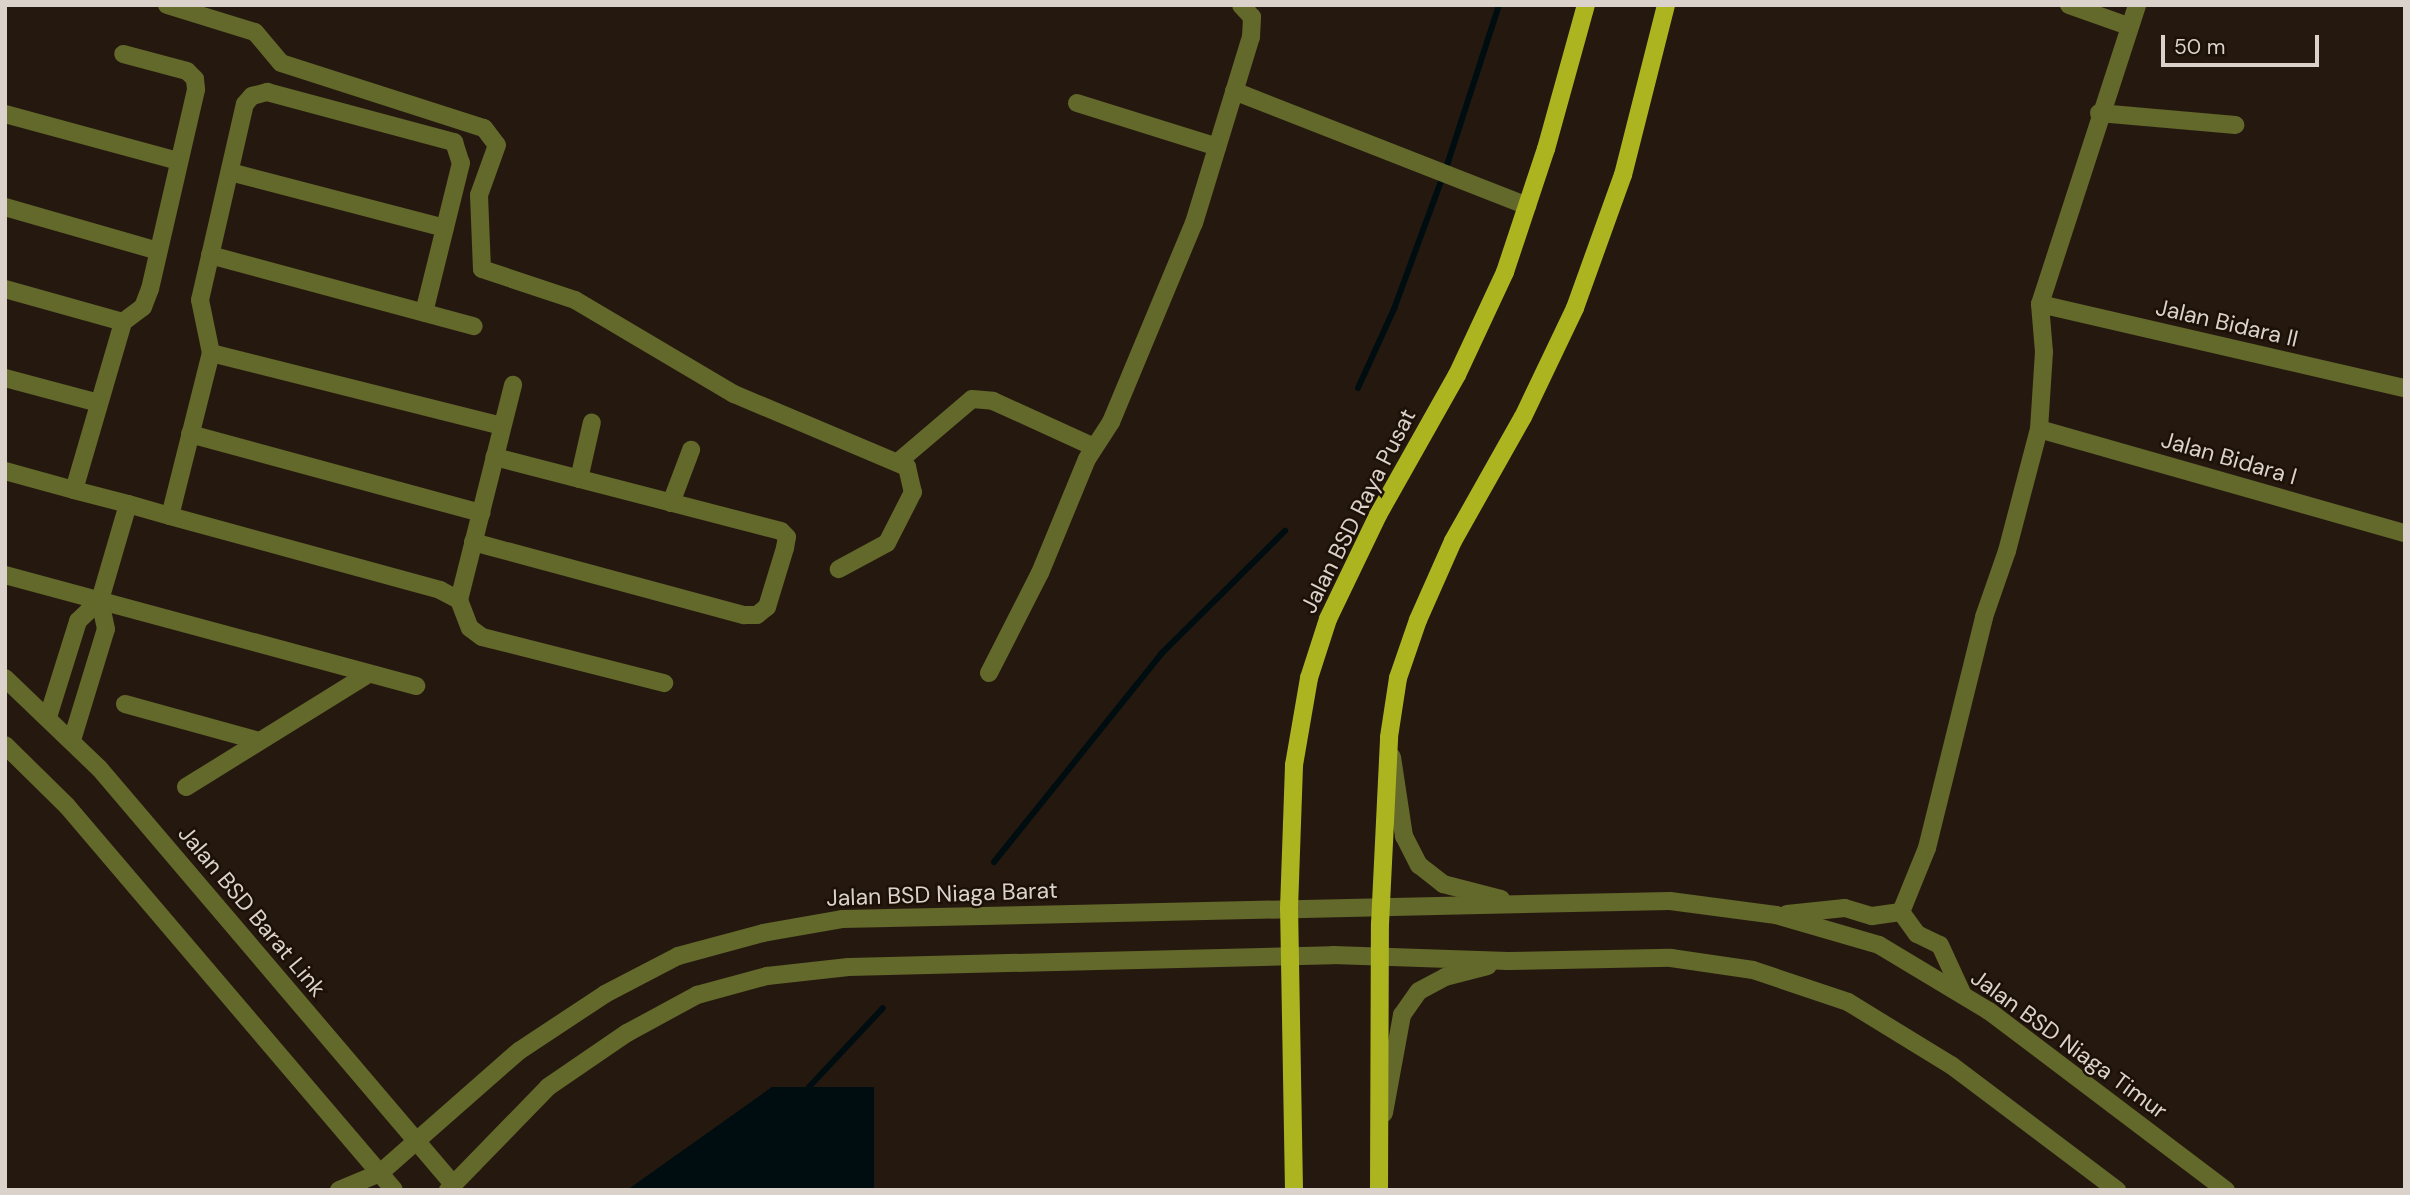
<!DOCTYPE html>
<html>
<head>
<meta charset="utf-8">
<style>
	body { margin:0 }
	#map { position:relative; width:2410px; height:1195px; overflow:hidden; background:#25190f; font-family:"DM Sans",sans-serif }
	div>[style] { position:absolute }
	.water>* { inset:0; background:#000d10 }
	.stream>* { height:6px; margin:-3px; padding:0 3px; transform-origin:3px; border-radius:3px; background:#000d10 }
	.minor>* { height:18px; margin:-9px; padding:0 9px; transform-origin:9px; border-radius:9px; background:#63682b }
	.major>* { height:18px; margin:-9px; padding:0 9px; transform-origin:9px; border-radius:9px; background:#acb520 }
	span { translate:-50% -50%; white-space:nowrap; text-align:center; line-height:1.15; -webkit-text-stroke:5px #1c1007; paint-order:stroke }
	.street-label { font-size:23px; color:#dad2cb }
	.frame { position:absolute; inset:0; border:7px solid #dad2cb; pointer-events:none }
	.scale { position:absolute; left:2161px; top:35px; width:158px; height:32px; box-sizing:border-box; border:4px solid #dad2cb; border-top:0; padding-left:9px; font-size:21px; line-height:24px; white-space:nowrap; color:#dad2cb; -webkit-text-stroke:5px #1c1007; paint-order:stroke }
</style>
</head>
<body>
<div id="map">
	<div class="water">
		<div style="clip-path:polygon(772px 1087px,874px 1087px,874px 1190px,627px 1190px)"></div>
	</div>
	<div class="stream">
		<div style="left:1358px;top:388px;width:87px;rotate:-65.5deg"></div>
		<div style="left:1394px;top:309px;width:157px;rotate:-69.8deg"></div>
		<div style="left:1448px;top:162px;width:165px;rotate:-72deg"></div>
		<div style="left:994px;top:862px;width:267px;rotate:-51.2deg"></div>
		<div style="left:1161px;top:654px;width:175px;rotate:-44.8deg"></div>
		<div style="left:809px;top:1087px;width:108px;rotate:-46.9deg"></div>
	</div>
	<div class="minor">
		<div style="left:167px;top:5px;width:92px;rotate:17.1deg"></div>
		<div style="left:255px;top:32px;width:40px;rotate:50deg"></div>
		<div style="left:281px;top:63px;width:213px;rotate:17.8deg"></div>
		<div style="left:484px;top:128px;width:21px;rotate:53deg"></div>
		<div style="left:497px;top:145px;width:53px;rotate:109.8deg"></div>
		<div style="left:479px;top:195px;width:74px;rotate:87.7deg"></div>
		<div style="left:482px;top:269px;width:98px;rotate:18.4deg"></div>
		<div style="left:575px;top:300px;width:185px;rotate:30.6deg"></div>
		<div style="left:734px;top:394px;width:188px;rotate:22.9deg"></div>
		<div style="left:907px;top:467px;width:26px;rotate:77deg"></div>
		<div style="left:913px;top:492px;width:57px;rotate:117deg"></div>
		<div style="left:887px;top:543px;width:55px;rotate:151.6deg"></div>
		<div style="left:2069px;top:5px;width:63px;rotate:19.6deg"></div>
		<div style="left:1234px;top:91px;width:315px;rotate:21.4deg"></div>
		<div style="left:1077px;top:103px;width:147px;rotate:17.4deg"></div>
		<div style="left:2099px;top:113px;width:137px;rotate:5deg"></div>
		<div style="left:5px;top:114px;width:179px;rotate:15.2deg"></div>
		<div style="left:230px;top:172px;width:222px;rotate:14.6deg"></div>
		<div style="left:5px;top:207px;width:159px;rotate:16deg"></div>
		<div style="left:210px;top:255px;width:273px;rotate:15.1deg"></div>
		<div style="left:5px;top:289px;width:123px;rotate:15.6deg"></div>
		<div style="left:2040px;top:304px;width:375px;rotate:13deg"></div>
		<div style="left:211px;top:353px;width:300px;rotate:14.1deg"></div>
		<div style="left:5px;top:378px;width:97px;rotate:14.9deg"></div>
		<div style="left:2039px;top:429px;width:380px;rotate:15.9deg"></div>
		<div style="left:190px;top:434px;width:302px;rotate:15.2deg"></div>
		<div style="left:898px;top:462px;width:97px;rotate:-40.4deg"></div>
		<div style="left:972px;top:399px;width:21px;rotate:5deg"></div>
		<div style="left:993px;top:401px;width:111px;rotate:24.5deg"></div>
		<div style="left:5px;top:471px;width:72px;rotate:15.4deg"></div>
		<div style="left:579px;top:479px;width:58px;rotate:-77.2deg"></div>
		<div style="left:671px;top:503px;width:57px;rotate:-69.3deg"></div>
		<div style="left:128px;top:504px;width:44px;rotate:15.9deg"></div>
		<div style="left:170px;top:516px;width:168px;rotate:-75.9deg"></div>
		<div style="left:211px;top:353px;width:54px;rotate:-101.7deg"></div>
		<div style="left:200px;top:300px;width:201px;rotate:-77.1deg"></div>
		<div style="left:245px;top:104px;width:11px;rotate:-49deg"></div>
		<div style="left:252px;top:96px;width:16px;rotate:-15deg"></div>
		<div style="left:267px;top:92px;width:194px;rotate:15deg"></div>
		<div style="left:454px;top:142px;width:22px;rotate:72deg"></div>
		<div style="left:461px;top:163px;width:154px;rotate:103.9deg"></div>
		<div style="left:170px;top:516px;width:280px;rotate:15.3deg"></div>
		<div style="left:440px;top:590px;width:21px;rotate:28deg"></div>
		<div style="left:459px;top:600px;width:30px;rotate:69deg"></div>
		<div style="left:470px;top:628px;width:15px;rotate:37deg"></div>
		<div style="left:482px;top:637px;width:188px;rotate:14.2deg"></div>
		<div style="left:473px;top:542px;width:281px;rotate:15.1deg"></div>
		<div style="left:744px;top:615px;width:13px"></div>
		<div style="left:757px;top:615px;width:13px;rotate:-39deg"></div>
		<div style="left:767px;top:607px;width:62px;rotate:-73deg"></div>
		<div style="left:785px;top:548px;width:11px;rotate:-80deg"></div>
		<div style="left:787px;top:537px;width:8px;rotate:-135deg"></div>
		<div style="left:781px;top:531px;width:296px;rotate:-165.5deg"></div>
		<div style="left:5px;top:575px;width:426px;rotate:15.1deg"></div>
		<div style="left:459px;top:600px;width:222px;rotate:-75.9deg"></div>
		<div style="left:989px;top:673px;width:112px;rotate:-63deg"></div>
		<div style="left:1040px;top:573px;width:123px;rotate:-67.6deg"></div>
		<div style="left:1087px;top:459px;width:44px;rotate:-57deg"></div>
		<div style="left:1111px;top:422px;width:216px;rotate:-67.4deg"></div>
		<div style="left:1194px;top:223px;width:195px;rotate:-73deg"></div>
		<div style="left:1251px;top:37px;width:20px;rotate:-87deg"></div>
		<div style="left:1252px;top:17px;width:16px;rotate:-133deg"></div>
		<div style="left:5px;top:678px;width:130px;rotate:43.8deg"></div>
		<div style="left:99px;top:768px;width:546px;rotate:49.6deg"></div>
		<div style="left:125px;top:704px;width:139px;rotate:15.4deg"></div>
		<div style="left:48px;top:717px;width:101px;rotate:-72.6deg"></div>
		<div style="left:78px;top:621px;width:30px;rotate:-44deg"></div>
		<div style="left:72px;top:740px;width:116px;rotate:-73deg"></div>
		<div style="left:106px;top:629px;width:30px;rotate:-102deg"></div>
		<div style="left:100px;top:600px;width:100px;rotate:-73.7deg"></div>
		<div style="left:128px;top:504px;width:56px;rotate:-165.5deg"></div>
		<div style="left:74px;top:490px;width:175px;rotate:-73.7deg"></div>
		<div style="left:123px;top:322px;width:25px;rotate:-37deg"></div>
		<div style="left:143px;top:307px;width:19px;rotate:-69deg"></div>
		<div style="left:150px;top:289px;width:205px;rotate:-77deg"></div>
		<div style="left:196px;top:89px;width:10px;rotate:-96deg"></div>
		<div style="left:195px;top:79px;width:11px;rotate:-135deg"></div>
		<div style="left:187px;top:71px;width:66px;rotate:-165.1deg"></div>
		<div style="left:5px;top:745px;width:87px;rotate:44.5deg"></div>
		<div style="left:67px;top:806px;width:504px;rotate:49.58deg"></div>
		<div style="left:1392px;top:757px;width:80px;rotate:81.4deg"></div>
		<div style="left:1404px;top:836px;width:33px;rotate:63deg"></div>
		<div style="left:1419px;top:865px;width:31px;rotate:38deg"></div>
		<div style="left:1443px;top:884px;width:60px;rotate:14.5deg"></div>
		<div style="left:186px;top:787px;width:214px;rotate:-31.8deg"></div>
		<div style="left:1901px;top:912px;width:69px;rotate:-67.9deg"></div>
		<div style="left:1927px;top:848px;width:238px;rotate:-76.1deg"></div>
		<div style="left:1984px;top:617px;width:70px;rotate:-70.8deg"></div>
		<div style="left:2007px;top:551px;width:126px;rotate:-75.3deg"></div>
		<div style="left:2039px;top:429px;width:77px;rotate:-86.3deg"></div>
		<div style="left:2044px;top:352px;width:48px;rotate:-94.8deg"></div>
		<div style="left:2040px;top:304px;width:314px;rotate:-72deg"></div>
		<div style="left:1901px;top:912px;width:27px;rotate:54deg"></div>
		<div style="left:1917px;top:934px;width:25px;rotate:26deg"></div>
		<div style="left:1940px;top:945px;width:55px;rotate:65.3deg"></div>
		<div style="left:1787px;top:914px;width:58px;rotate:-5.9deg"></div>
		<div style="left:1845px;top:908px;width:28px;rotate:17deg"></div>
		<div style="left:1872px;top:916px;width:29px;rotate:-8deg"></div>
		<div style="left:1384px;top:1113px;width:100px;rotate:-79.6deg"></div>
		<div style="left:1402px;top:1015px;width:29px;rotate:-55deg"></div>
		<div style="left:1419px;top:991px;width:30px;rotate:-28deg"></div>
		<div style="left:1445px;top:977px;width:44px;rotate:-14.3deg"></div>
		<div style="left:339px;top:1190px;width:44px;rotate:-22.5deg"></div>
		<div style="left:380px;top:1173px;width:185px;rotate:-41.3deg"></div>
		<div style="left:519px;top:1051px;width:103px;rotate:-33.5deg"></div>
		<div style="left:605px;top:994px;width:82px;rotate:-27.5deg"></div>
		<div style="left:678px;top:956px;width:88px;rotate:-15.1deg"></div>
		<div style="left:763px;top:933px;width:80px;rotate:-10deg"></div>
		<div style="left:842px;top:919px;width:828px;rotate:-1.25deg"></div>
		<div style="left:1670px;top:901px;width:107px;rotate:7.5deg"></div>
		<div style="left:1776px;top:915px;width:107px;rotate:16.2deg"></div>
		<div style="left:1879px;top:945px;width:128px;rotate:31deg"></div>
		<div style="left:1989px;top:1011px;width:297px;rotate:37.1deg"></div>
		<div style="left:448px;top:1190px;width:144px;rotate:-45.8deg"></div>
		<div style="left:548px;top:1087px;width:96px;rotate:-34.4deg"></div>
		<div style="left:627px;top:1033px;width:80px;rotate:-28.5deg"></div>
		<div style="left:697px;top:995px;width:73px;rotate:-15.2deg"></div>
		<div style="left:767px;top:976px;width:82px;rotate:-6.3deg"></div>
		<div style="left:849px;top:967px;width:484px;rotate:-1.4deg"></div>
		<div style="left:1333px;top:955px;width:175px;rotate:2deg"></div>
		<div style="left:1508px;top:961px;width:163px;rotate:-1.1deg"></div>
		<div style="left:1671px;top:958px;width:83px;rotate:8.3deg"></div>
		<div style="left:1753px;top:970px;width:100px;rotate:18.6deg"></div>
		<div style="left:1848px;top:1002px;width:121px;rotate:31.5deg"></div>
		<div style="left:1951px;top:1065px;width:208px;rotate:37deg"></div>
	</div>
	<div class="major">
		<div style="left:1294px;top:1190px;width:281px;rotate:-91deg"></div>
		<div style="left:1289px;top:909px;width:144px;rotate:-88deg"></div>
		<div style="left:1294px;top:765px;width:88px;rotate:-80.2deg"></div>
		<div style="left:1309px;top:678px;width:62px;rotate:-72.1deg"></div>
		<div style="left:1328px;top:619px;width:115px;rotate:-64.3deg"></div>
		<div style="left:1378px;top:515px;width:161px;rotate:-60.6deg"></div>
		<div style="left:1457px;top:375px;width:114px;rotate:-65deg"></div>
		<div style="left:1505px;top:272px;width:130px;rotate:-71.6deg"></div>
		<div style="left:1546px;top:149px;width:149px;rotate:-74.5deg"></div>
		<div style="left:1379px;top:1190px;width:266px;rotate:-89.8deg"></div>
		<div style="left:1380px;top:924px;width:187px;rotate:-87.2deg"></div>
		<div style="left:1389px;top:737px;width:60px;rotate:-81.3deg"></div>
		<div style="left:1398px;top:678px;width:61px;rotate:-71deg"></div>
		<div style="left:1418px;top:620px;width:86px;rotate:-66.1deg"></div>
		<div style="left:1453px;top:541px;width:142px;rotate:-60.6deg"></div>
		<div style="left:1523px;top:417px;width:121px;rotate:-64.5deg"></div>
		<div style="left:1575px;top:308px;width:141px;rotate:-70.2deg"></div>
		<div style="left:1623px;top:175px;width:175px;rotate:-75.8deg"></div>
	</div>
	<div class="street-label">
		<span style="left:2227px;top:323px;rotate:13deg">Jalan Bidara II</span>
		<span style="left:2229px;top:458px;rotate:16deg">Jalan Bidara I</span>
		<span style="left:1358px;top:511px;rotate:-63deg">Jalan BSD Raya Pusat</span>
		<span style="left:942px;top:894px;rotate:-2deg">Jalan BSD Niaga Barat</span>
		<span style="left:252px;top:911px;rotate:50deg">Jalan BSD Barat Link</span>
		<span style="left:2069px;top:1044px;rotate:36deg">Jalan BSD Niaga Timur</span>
	</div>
	<div class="frame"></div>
	<div class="scale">50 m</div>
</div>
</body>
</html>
